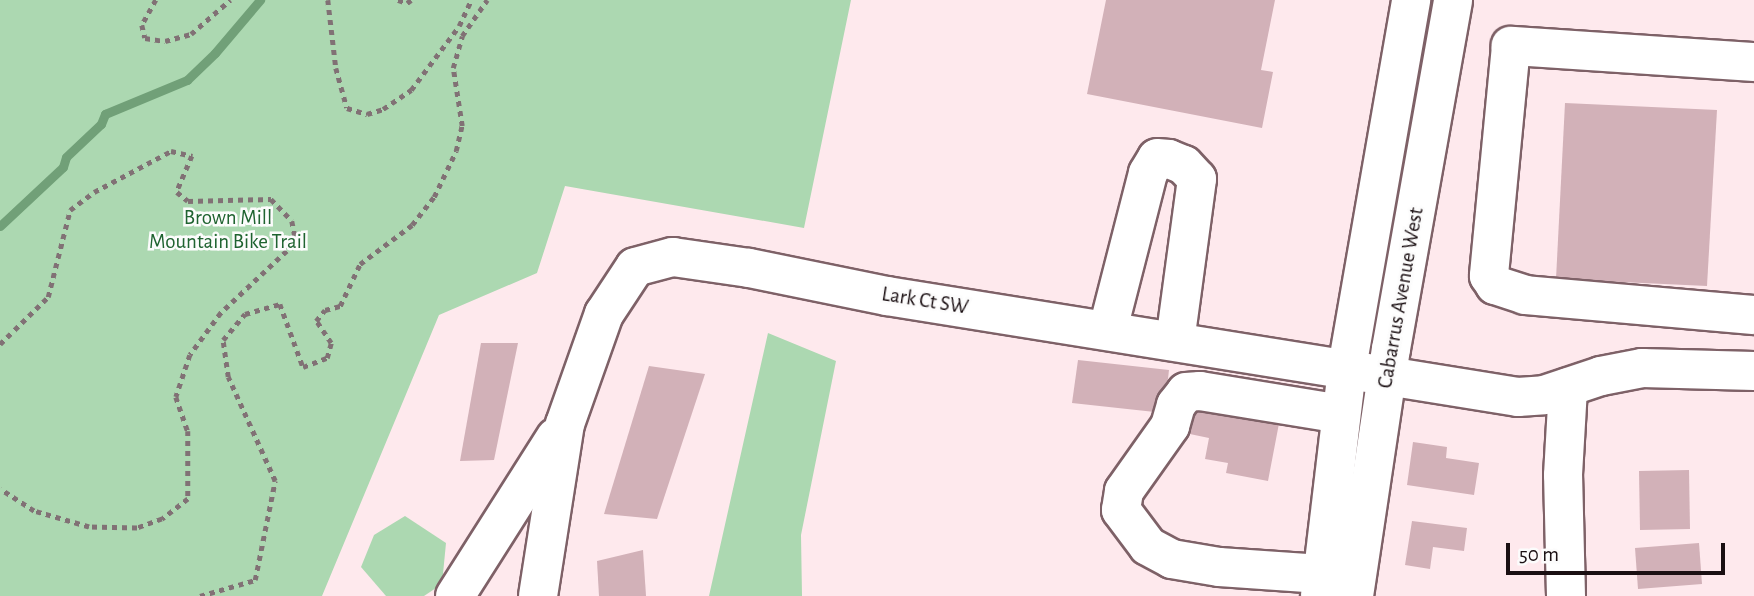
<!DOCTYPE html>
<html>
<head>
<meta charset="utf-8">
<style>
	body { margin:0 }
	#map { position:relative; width:1754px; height:596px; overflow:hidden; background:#fee9ed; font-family:"Alegreya Sans",sans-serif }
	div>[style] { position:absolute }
	.green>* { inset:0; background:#acd8b1 }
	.stream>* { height:9px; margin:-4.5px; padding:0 4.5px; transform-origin:4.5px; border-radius:4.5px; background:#71a078 }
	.building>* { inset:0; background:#d2b1b8 }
	.path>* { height:4.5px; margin-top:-2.25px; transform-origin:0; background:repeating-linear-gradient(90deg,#817175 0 5px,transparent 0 10px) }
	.roads { filter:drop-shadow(2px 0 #7e6167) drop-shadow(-2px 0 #7e6167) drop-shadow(0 2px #7e6167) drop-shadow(0 -2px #7e6167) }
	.minor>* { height:38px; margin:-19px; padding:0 19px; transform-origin:19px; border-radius:19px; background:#fff }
	.major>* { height:38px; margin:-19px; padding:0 19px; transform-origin:19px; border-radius:19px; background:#fff }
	span { translate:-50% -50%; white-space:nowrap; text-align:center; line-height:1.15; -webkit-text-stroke:5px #fcfcfc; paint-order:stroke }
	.park-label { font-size:21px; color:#1f6330 }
	.street-label { font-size:21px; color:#1a0f12 }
	.scale { position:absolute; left:1506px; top:543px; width:219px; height:32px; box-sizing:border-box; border:4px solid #1a0f12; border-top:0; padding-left:9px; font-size:21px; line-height:24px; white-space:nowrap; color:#1a0f12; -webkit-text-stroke:5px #fcfcfc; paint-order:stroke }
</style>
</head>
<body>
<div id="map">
	<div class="green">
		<div style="clip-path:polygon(0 0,851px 0,804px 228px,565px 186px,537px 273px,439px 315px,322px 596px,0 596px)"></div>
		<div style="clip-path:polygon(768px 333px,836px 361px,801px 535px,802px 596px,709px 596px)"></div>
		<div style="clip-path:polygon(405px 516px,446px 543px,442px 584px,424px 596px,386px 596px,361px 567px,374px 535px)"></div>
	</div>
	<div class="stream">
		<div style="left:0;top:226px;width:86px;rotate:-43.1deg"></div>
		<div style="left:63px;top:167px;width:10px;rotate:-73deg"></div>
		<div style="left:66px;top:157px;width:48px;rotate:-43.3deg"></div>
		<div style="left:101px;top:124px;width:11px;rotate:-68deg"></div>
		<div style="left:105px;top:114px;width:89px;rotate:-22.5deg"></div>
		<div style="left:187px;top:80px;width:39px;rotate:-44deg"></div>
		<div style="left:215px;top:53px;width:70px;rotate:-49.7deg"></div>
	</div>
	<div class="building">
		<div style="clip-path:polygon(1106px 0,1275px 0,1261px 70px,1273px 72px,1262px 128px,1087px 94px)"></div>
		<div style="clip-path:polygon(1565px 103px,1717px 110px,1707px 286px,1556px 279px)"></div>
		<div style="clip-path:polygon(481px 343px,518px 343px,494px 460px,460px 461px)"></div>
		<div style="clip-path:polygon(1078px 360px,1169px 370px,1164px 413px,1072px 403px)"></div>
		<div style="clip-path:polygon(649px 366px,705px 374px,657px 519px,604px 514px)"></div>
		<div style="clip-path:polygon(1192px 397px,1281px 413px,1268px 481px,1226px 473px,1228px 463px,1205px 459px,1209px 438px,1185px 433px)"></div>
		<div style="clip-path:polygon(1413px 442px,1447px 447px,1446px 458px,1479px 463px,1474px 495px,1407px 485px)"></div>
		<div style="clip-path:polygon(1689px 470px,1690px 529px,1640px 530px,1639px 471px)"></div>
		<div style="clip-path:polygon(1412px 521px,1467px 528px,1464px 551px,1433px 547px,1430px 569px,1405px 565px)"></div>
		<div style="clip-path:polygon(1699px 543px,1702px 584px,1638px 589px,1635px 548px)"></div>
		<div style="clip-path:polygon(643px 550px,646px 596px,599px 596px,597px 561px)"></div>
	</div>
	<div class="path">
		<div style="left:156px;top:0;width:29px;rotate:119deg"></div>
		<div style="left:142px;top:25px;width:13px;rotate:77deg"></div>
		<div style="left:145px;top:38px;width:20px;rotate:9deg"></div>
		<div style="left:165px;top:41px;width:27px;rotate:-15deg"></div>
		<div style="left:191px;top:34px;width:52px;rotate:-41.1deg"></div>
		<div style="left:328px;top:0;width:68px;rotate:83.3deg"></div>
		<div style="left:336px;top:68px;width:41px;rotate:74.6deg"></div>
		<div style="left:347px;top:108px;width:21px;rotate:17deg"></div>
		<div style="left:367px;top:114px;width:17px;rotate:-17deg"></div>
		<div style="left:383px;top:109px;width:34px;rotate:-34deg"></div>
		<div style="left:411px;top:90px;width:80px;rotate:-53.1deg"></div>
		<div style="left:459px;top:26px;width:29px;rotate:-65deg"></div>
		<div style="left:398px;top:0;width:9px;rotate:18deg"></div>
		<div style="left:407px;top:3px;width:5px;rotate:-37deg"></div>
		<div style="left:0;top:344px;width:67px;rotate:-44.4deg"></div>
		<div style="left:48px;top:297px;width:90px;rotate:-75.8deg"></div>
		<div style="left:70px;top:210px;width:30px;rotate:-37deg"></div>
		<div style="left:94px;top:192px;width:87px;rotate:-28deg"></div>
		<div style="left:171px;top:151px;width:22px;rotate:13deg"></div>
		<div style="left:192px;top:156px;width:39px;rotate:113deg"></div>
		<div style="left:177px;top:192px;width:14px;rotate:39deg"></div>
		<div style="left:188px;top:201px;width:83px;rotate:-1.4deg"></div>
		<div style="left:271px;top:199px;width:30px;rotate:46deg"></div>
		<div style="left:292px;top:221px;width:15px;rotate:79deg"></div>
		<div style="left:295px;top:236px;width:17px;rotate:118deg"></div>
		<div style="left:287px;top:251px;width:91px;rotate:136.8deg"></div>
		<div style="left:221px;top:313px;width:52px;rotate:126.4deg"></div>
		<div style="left:190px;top:355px;width:44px;rotate:108.4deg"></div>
		<div style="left:176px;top:397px;width:36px;rotate:71deg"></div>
		<div style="left:188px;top:431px;width:68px;rotate:90deg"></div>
		<div style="left:188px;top:499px;width:33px;rotate:142deg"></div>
		<div style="left:162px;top:519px;width:27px;rotate:160deg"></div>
		<div style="left:137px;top:528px;width:48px;rotate:-178.8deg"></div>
		<div style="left:89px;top:527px;width:57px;rotate:-163.8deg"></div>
		<div style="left:34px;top:511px;width:40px;rotate:-147.1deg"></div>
		<div style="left:200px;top:596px;width:57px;rotate:-16.2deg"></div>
		<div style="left:255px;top:580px;width:101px;rotate:-78.6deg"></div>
		<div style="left:275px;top:481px;width:114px;rotate:-114.3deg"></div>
		<div style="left:228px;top:377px;width:37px;rotate:-98deg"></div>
		<div style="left:223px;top:340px;width:34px;rotate:-50deg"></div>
		<div style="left:245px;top:314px;width:36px;rotate:-16deg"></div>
		<div style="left:280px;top:304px;width:67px;rotate:69.9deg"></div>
		<div style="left:303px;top:367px;width:26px;rotate:-21deg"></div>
		<div style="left:327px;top:358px;width:16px;rotate:-75deg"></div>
		<div style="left:331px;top:343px;width:27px;rotate:-124deg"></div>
		<div style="left:316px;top:321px;width:14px;rotate:-51deg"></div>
		<div style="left:325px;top:310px;width:16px;rotate:-15deg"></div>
		<div style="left:340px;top:306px;width:47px;rotate:-64.5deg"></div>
		<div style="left:360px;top:264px;width:65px;rotate:-36.9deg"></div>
		<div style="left:412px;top:225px;width:36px;rotate:-52deg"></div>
		<div style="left:434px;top:197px;width:51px;rotate:-64.4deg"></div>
		<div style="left:456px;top:151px;width:26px;rotate:-77deg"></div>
		<div style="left:462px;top:126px;width:59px;rotate:-98.8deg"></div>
		<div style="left:453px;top:68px;width:33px;rotate:-74deg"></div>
		<div style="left:462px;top:36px;width:44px;rotate:-55.2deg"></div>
	</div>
	<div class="roads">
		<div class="minor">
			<div style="left:1754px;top:62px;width:244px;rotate:-176.2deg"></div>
			<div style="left:1511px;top:46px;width:231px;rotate:95.5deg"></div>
			<div style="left:1489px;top:276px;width:11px;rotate:56deg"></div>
			<div style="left:1495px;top:285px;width:32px;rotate:18deg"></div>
			<div style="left:1525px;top:295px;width:230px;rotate:5deg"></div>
			<div style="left:1108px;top:329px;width:161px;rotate:-75.6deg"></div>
			<div style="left:1148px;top:173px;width:17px;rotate:-59deg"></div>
			<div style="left:1157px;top:158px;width:12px;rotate:5deg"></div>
			<div style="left:1169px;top:159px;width:16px;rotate:22deg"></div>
			<div style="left:1184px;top:165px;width:19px;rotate:47deg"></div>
			<div style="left:1197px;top:179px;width:163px;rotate:97.7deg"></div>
			<div style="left:1321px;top:574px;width:102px;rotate:-176.1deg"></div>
			<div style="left:1219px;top:567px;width:48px;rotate:-170.3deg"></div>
			<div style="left:1172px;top:559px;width:27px;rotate:-152deg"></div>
			<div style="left:1148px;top:546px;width:45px;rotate:-126.9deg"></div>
			<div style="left:1121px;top:510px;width:19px;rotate:-81deg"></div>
			<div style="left:1124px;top:491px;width:80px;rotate:-54.7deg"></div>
			<div style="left:1170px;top:426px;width:22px;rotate:-74deg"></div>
			<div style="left:1176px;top:405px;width:16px;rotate:-52deg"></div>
			<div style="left:1186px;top:392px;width:14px;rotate:-4deg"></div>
			<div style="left:1200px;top:391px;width:143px;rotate:9.3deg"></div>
			<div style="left:455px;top:596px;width:188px;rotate:-57.6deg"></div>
			<div style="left:538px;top:596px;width:174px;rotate:-81.1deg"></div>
			<div style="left:565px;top:424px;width:117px;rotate:-70.5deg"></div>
			<div style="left:604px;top:314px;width:56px;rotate:-56.6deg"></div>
			<div style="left:635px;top:267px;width:39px;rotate:-15deg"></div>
			<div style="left:673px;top:257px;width:77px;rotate:8.2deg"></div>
			<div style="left:749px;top:268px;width:141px;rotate:11.5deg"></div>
			<div style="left:887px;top:296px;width:639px;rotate:9.09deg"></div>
			<div style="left:1518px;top:397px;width:26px;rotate:-4deg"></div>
			<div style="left:1544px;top:395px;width:60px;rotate:-18.4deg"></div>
			<div style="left:1601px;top:376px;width:42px;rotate:-11deg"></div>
			<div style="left:1642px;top:368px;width:112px;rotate:1.5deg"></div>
			<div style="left:1566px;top:596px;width:121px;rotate:-91.4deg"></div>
			<div style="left:1563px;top:475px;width:88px;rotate:-86.7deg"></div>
		</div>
		<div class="major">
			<div style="left:1320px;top:596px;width:230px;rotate:-83.2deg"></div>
			<div style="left:1347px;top:368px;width:374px;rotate:-80.1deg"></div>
			<div style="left:1354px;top:596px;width:250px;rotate:-81.5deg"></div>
			<div style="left:1391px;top:349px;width:354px;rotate:-79.9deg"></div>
		</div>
	</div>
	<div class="park-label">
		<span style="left:228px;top:230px">Brown Mill<br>Mountain Bike Trail</span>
	</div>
	<div class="street-label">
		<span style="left:1401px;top:298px;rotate:-80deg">Cabarrus Avenue West</span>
		<span style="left:925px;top:301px;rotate:9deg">Lark Ct SW</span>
	</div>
	<div class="scale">50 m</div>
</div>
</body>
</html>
